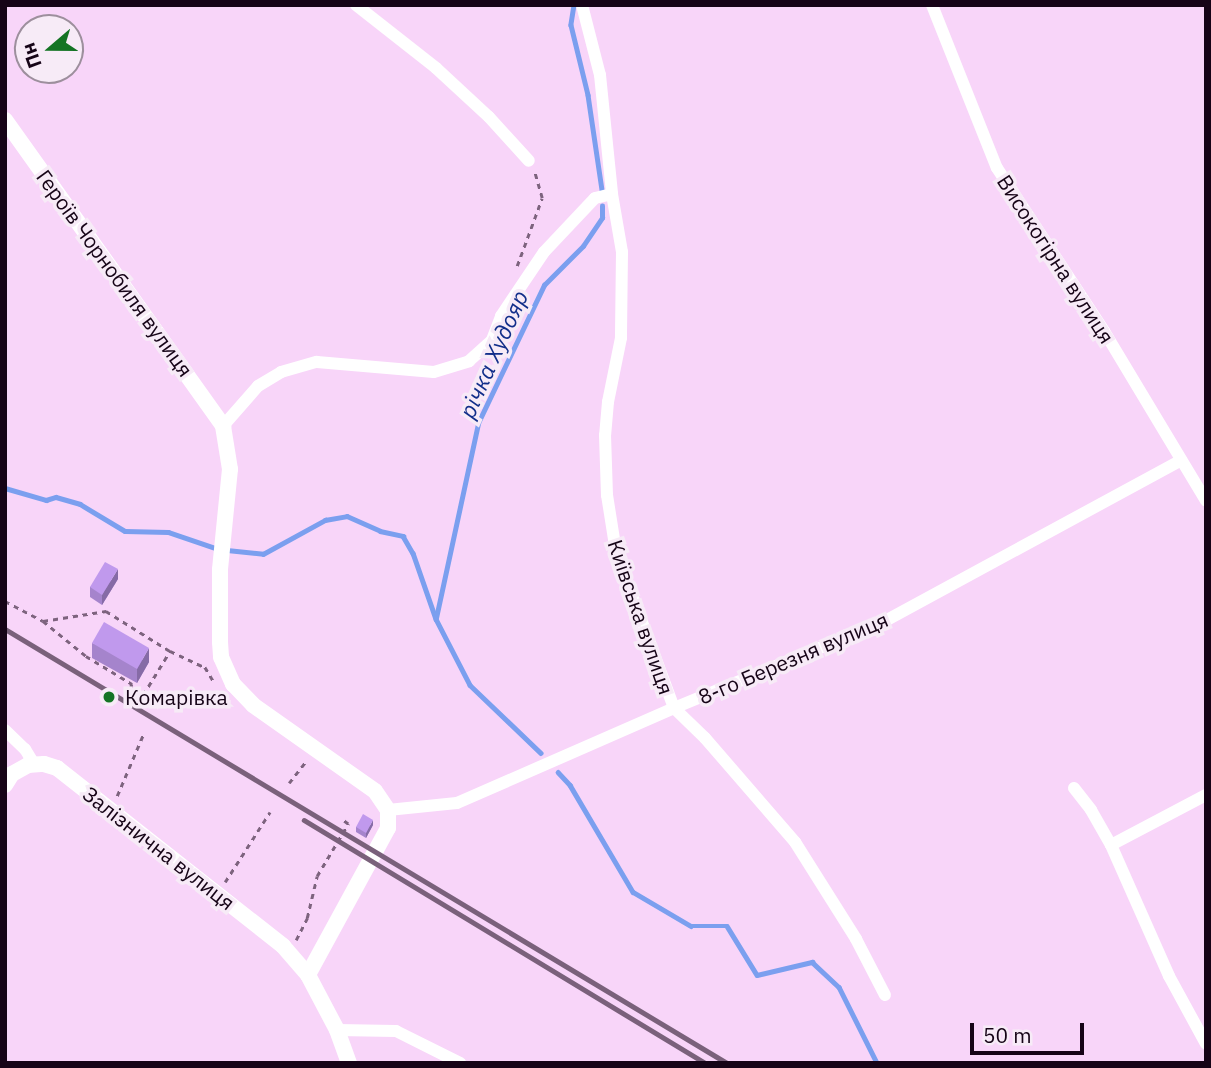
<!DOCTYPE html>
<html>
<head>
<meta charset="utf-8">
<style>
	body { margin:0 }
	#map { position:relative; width:1211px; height:1068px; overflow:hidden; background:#f8d5f9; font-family:"IBM Plex Sans",sans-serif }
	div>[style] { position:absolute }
	.stream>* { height:4.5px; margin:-2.25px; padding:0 2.25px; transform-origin:2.25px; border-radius:2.25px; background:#7b9fef }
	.path>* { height:2.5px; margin-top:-1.25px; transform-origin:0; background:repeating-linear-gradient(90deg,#7d637e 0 5px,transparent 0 10px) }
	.minor>* { height:12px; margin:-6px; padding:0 6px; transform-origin:6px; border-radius:6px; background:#fff }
	.tertiary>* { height:16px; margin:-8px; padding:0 8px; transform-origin:8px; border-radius:8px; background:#fff }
	.rail>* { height:4.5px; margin:-2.25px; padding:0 2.25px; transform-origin:2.25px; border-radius:2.25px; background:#7a617b }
	.wall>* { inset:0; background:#a584cc }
	.shaded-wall>* { inset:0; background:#866ba6 }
	.building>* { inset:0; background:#c099ed }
	.dots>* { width:19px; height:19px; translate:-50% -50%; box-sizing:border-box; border:4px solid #f7ebf7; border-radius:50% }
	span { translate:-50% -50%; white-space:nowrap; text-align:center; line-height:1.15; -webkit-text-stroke:7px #f7ebf7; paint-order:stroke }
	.street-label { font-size:21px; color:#160417 }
	.poi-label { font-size:21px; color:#160417 }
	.left { translate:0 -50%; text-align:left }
	.water-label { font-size:23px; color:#122f8a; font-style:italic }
	.frame { position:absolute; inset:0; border:7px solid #160417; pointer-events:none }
	.north { position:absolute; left:14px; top:14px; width:70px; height:70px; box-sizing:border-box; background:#f7ebf7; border:2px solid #9d8f9d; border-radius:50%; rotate:250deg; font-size:19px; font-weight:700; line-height:28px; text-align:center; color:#160417 }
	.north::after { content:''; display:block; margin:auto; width:24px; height:32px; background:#147424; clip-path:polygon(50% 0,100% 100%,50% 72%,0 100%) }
	.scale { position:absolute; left:970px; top:1023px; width:114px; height:32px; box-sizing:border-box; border:4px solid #160417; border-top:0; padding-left:9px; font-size:21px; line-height:24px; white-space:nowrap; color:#160417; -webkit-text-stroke:5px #f7ebf7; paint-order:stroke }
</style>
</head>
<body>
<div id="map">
	<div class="stream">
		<div style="left:574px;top:5px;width:20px;rotate:99deg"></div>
		<div style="left:571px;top:25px;width:72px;rotate:76.3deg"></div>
		<div style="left:588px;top:95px;width:96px;rotate:81.6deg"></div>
		<div style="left:5px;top:488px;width:43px;rotate:16.3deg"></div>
		<div style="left:46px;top:500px;width:10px;rotate:-17deg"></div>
		<div style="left:56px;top:497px;width:25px;rotate:16deg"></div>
		<div style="left:80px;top:504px;width:52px;rotate:31deg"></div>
		<div style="left:125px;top:531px;width:43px;rotate:1.3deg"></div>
		<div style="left:168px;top:532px;width:53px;rotate:18.8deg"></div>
		<div style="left:227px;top:550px;width:36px;rotate:6deg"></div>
		<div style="left:263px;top:554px;width:71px;rotate:-28.7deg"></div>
		<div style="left:325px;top:520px;width:22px;rotate:-10deg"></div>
		<div style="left:347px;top:516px;width:36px;rotate:24deg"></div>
		<div style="left:380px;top:531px;width:24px;rotate:12deg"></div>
		<div style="left:403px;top:536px;width:20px;rotate:60deg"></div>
		<div style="left:413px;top:553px;width:70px;rotate:70.8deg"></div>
		<div style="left:436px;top:619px;width:74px;rotate:62.7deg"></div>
		<div style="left:470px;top:685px;width:98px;rotate:43.8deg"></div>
		<div style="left:436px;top:618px;width:199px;rotate:-77.8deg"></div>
		<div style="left:478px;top:423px;width:153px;rotate:-64.4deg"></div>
		<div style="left:544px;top:285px;width:55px;rotate:-45deg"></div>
		<div style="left:583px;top:246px;width:34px;rotate:-56deg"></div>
		<div style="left:602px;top:218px;width:12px;rotate:-90deg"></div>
		<div style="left:558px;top:772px;width:18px;rotate:47deg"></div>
		<div style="left:570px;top:785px;width:124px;rotate:59.5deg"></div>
		<div style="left:633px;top:892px;width:67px;rotate:30.4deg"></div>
		<div style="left:691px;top:926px;width:36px"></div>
		<div style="left:727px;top:926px;width:57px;rotate:58.5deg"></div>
		<div style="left:757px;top:975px;width:57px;rotate:-13.3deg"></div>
		<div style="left:812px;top:962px;width:37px;rotate:43deg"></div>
		<div style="left:839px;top:987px;width:85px;rotate:63.4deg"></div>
	</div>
	<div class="path">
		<div style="left:517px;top:266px;width:72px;rotate:-69.8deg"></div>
		<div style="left:542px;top:198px;width:26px;rotate:-106deg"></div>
		<div style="left:5px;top:601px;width:43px;rotate:27.8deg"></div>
		<div style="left:43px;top:621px;width:55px;rotate:39.1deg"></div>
		<div style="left:86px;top:656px;width:54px;rotate:31.3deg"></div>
		<div style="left:132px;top:684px;width:3px;rotate:108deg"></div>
		<div style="left:43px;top:621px;width:64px;rotate:-9deg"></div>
		<div style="left:106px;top:611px;width:75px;rotate:32deg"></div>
		<div style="left:170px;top:651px;width:38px;rotate:25deg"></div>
		<div style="left:205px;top:667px;width:17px;rotate:59deg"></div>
		<div style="left:143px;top:695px;width:52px;rotate:-58.5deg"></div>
		<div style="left:289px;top:783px;width:28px;rotate:-52deg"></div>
		<div style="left:117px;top:796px;width:66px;rotate:-66.9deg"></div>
		<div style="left:225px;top:882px;width:83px;rotate:-57.3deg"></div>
		<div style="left:296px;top:940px;width:25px;rotate:-63deg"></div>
		<div style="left:307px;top:918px;width:43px;rotate:-76.6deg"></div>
		<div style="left:317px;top:876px;width:61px;rotate:-59.2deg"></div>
		<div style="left:348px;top:824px;width:5px;rotate:-143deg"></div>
	</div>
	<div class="minor">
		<div style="left:356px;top:5px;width:102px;rotate:38.2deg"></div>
		<div style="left:436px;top:68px;width:72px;rotate:42.8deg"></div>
		<div style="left:489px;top:117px;width:59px;rotate:47.7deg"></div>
		<div style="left:582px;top:5px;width:72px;rotate:75.6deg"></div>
		<div style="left:600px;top:75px;width:120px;rotate:84.2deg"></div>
		<div style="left:612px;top:194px;width:59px;rotate:80.2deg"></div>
		<div style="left:622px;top:252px;width:86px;rotate:90.7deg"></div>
		<div style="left:621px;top:338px;width:65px;rotate:101.5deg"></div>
		<div style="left:608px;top:402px;width:33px;rotate:95deg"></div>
		<div style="left:605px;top:435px;width:60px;rotate:88.1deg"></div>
		<div style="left:607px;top:495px;width:58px;rotate:81deg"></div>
		<div style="left:616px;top:552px;width:166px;rotate:69.6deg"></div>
		<div style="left:674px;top:708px;width:43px;rotate:44.1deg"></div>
		<div style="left:705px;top:738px;width:138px;rotate:49.1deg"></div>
		<div style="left:795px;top:842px;width:115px;rotate:57.8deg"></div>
		<div style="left:856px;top:939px;width:63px;rotate:62.6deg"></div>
		<div style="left:932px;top:5px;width:175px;rotate:68.3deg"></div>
		<div style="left:997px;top:168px;width:195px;rotate:56.7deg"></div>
		<div style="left:1104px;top:331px;width:198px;rotate:59deg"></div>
		<div style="left:223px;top:426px;width:53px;rotate:-48.8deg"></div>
		<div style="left:258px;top:386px;width:27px;rotate:-31deg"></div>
		<div style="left:281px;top:372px;width:37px;rotate:-16deg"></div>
		<div style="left:317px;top:362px;width:117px;rotate:4.9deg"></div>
		<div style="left:434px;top:372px;width:37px;rotate:-17deg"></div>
		<div style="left:469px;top:361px;width:31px;rotate:-42deg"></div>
		<div style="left:492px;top:340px;width:26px;rotate:-69deg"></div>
		<div style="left:501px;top:316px;width:77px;rotate:-56.1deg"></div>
		<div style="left:544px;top:252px;width:74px;rotate:-46.6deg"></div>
		<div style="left:595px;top:198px;width:17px;rotate:-13deg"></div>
		<div style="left:5px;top:730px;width:28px;rotate:44deg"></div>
		<div style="left:25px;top:749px;width:17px;rotate:59deg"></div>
		<div style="left:1074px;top:788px;width:28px;rotate:52deg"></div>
		<div style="left:1091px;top:810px;width:40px;rotate:60.3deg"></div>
		<div style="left:1111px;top:845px;width:143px;rotate:66.1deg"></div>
		<div style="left:1169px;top:976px;width:77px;rotate:61.4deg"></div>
		<div style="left:388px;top:810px;width:69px;rotate:-5.8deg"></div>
		<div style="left:457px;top:803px;width:237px;rotate:-23.6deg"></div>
		<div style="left:674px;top:708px;width:228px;rotate:-22.4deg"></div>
		<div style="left:885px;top:621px;width:337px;rotate:-28.5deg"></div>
		<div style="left:1111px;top:845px;width:107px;rotate:-27.8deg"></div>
		<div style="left:337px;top:1030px;width:59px;rotate:1deg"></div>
		<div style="left:396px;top:1031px;width:72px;rotate:26.6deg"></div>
	</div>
	<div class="tertiary">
		<div style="left:5px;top:120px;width:376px;rotate:54.5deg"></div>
		<div style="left:223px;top:426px;width:44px;rotate:80.8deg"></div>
		<div style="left:230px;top:469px;width:101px;rotate:95.7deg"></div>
		<div style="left:220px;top:570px;width:72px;rotate:90deg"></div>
		<div style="left:220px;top:642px;width:15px;rotate:86deg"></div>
		<div style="left:221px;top:657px;width:30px;rotate:66deg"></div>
		<div style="left:233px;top:684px;width:29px;rotate:46deg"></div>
		<div style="left:253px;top:705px;width:149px;rotate:35.2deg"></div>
		<div style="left:375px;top:791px;width:23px;rotate:56deg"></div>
		<div style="left:388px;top:810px;width:18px;rotate:90deg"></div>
		<div style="left:388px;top:828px;width:167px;rotate:118.6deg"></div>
		<div style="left:5px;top:785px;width:13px;rotate:-58deg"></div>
		<div style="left:12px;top:774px;width:18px;rotate:-29deg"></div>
		<div style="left:28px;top:765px;width:16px;rotate:-4deg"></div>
		<div style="left:44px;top:764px;width:14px;rotate:17deg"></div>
		<div style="left:57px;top:768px;width:288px;rotate:38.2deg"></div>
		<div style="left:283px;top:946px;width:38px;rotate:49deg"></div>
		<div style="left:308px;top:975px;width:62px;rotate:62.2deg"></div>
		<div style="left:337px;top:1030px;width:35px;rotate:70deg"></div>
	</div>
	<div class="rail">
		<div style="left:5px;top:629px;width:842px;rotate:31.01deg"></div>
		<div style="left:304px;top:820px;width:469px;rotate:31.2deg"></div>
	</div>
	<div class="wall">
		<div style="clip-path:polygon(118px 579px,102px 605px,90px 597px,90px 587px)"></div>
		<div style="clip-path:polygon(92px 643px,149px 662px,137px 683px,92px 658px)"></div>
		<div style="clip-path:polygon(373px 825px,366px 838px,356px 832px,356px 827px)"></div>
	</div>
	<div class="shaded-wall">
		<div style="clip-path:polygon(118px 569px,118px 579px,102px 605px,102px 595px)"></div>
		<div style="clip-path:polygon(149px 648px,149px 662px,137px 683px,137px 669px)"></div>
		<div style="clip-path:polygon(373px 820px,373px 825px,366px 838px,366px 833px)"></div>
	</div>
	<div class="building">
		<div style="clip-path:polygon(105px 562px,118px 569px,102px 595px,90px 587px)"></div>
		<div style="clip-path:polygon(104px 622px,149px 648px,137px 669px,92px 643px)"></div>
		<div style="clip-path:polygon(363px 814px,373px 820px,366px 833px,356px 827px)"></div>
	</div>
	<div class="dots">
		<div style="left:109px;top:697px;background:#147424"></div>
	</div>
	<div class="street-label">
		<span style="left:1056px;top:259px;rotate:57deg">Високогірна вулиця</span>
		<span style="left:115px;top:273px;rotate:54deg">Героїв Чорнобиля вулиця</span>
		<span style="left:641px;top:617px;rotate:71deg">Київська вулиця</span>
		<span style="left:793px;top:658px;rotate:-23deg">8-го Березня вулиця</span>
		<span style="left:159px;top:848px;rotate:38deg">Залізнична вулиця</span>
	</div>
	<div class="poi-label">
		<span class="left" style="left:125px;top:697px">Комарівка</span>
	</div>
	<div class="water-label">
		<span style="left:493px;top:354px;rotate:-66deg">річка Худояр</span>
	</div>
	<div class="frame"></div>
	<div class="north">Пн</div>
	<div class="scale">50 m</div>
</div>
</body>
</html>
